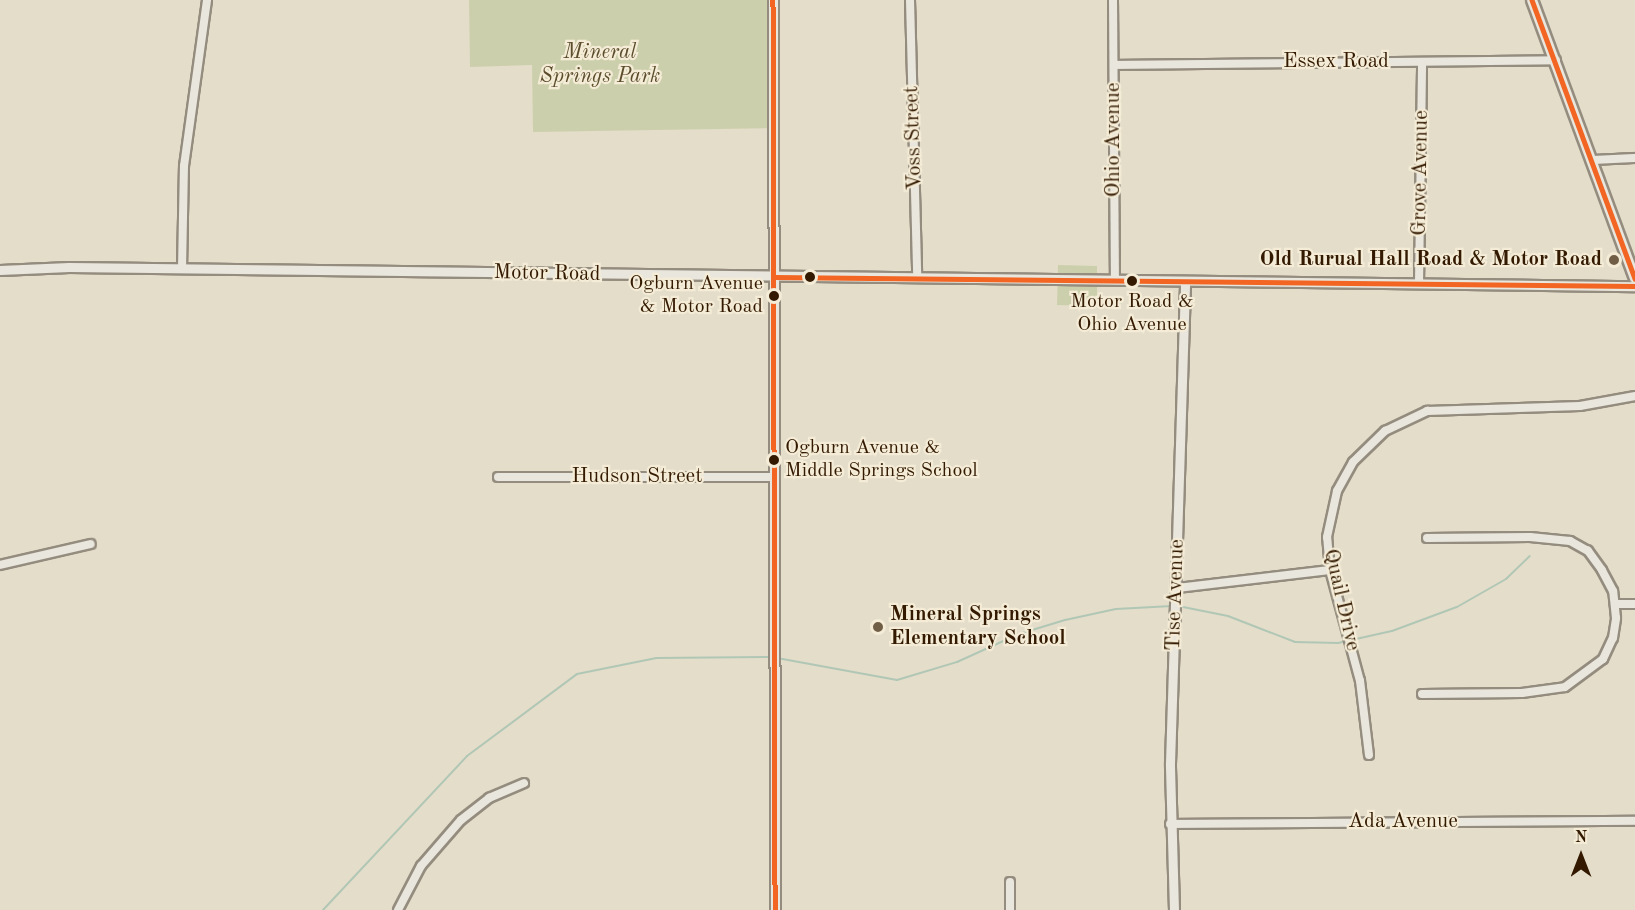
<!DOCTYPE html>
<html>
<head>
<meta charset="utf-8">
<style>
	body { margin:0 }
	#map { position:relative; width:1635px; height:910px; overflow:hidden; background:#e4ddca; font-family:"Old Standard TT",serif }
	div>[style] { position:absolute }
	.green>* { inset:0; background:#cccfac }
	.stream>* { height:2px; margin:-1px; padding:0 1px; transform-origin:1px; border-radius:1px; background:#b1c7b5 }
	.roads { filter:drop-shadow(2px 0 #948c7e) drop-shadow(-2px 0 #948c7e) drop-shadow(0 2px #948c7e) drop-shadow(0 -2px #948c7e) }
	.minor>* { height:8px; margin:-4px; padding:0 4px; transform-origin:4px; border-radius:4px; background:#e9e6dd }
	.tertiary>* { height:9px; margin:-4.5px; padding:0 4.5px; transform-origin:4.5px; border-radius:4.5px; background:#e9e6dd }
	.secondary>* { height:10px; margin:-5px; padding:0 5px; transform-origin:5px; border-radius:5px; background:#e9e6dd }
	.bus-1>* { height:4.5px; margin:-2.25px; padding:0 2.25px; transform-origin:2.25px; border-radius:2.25px; background:#f26522 }
	.dots>* { width:16px; height:16px; translate:-50% -50%; box-sizing:border-box; border:3px solid #f4ecd6; border-radius:50% }
	span { translate:-50% -50%; white-space:nowrap; text-align:center; line-height:1.15; -webkit-text-stroke:4.5px #f4ecd6; paint-order:stroke }
	.bus-label { font-size:20px; color:#331900 }
	.right { translate:-100% -50%; text-align:right }
	.left { translate:0 -50%; text-align:left }
	.park-label { font-size:21px; color:#5b4c2c; font-style:italic }
	.street-label { font-size:21px; color:#331900 }
	.poi-label { font-size:21px; color:#331900; font-weight:700 }
	.north { position:absolute; left:1551px; top:826px; width:60px; height:60px; -webkit-text-stroke:4px #f4ecd6; paint-order:stroke; rotate:0deg; font-size:16px; font-weight:700; line-height:24px; text-align:center; color:#331900 }
	.north::after { content:''; display:block; margin:auto; width:21px; height:27px; background:#331900; clip-path:polygon(50% 0,100% 100%,50% 72%,0 100%) }
</style>
</head>
<body>
<div id="map">
	<div class="green">
		<div style="clip-path:polygon(469px 0,771px 0,772px 128px,533px 132px,532px 65px,470px 67px)"></div>
		<div style="clip-path:polygon(1058px 265px,1097px 266px,1097px 306px,1057px 305px)"></div>
	</div>
	<div class="stream">
		<div style="left:1178px;top:606px;width:51px;rotate:11.3deg"></div>
		<div style="left:1228px;top:616px;width:72px;rotate:21.2deg"></div>
		<div style="left:1295px;top:642px;width:43px;rotate:1.3deg"></div>
		<div style="left:1338px;top:643px;width:55px;rotate:-12.5deg"></div>
		<div style="left:1392px;top:631px;width:69px;rotate:-20.3deg"></div>
		<div style="left:1457px;top:607px;width:56px;rotate:-29.7deg"></div>
		<div style="left:1506px;top:579px;width:33px;rotate:-44deg"></div>
		<div style="left:777px;top:658px;width:122px;rotate:10.4deg"></div>
		<div style="left:897px;top:680px;width:63px;rotate:-16.7deg"></div>
		<div style="left:957px;top:662px;width:68px;rotate:-24.3deg"></div>
		<div style="left:1019px;top:634px;width:48px;rotate:-16.9deg"></div>
		<div style="left:1065px;top:620px;width:52px;rotate:-12.2deg"></div>
		<div style="left:1116px;top:609px;width:56px;rotate:-3.1deg"></div>
		<div style="left:323px;top:910px;width:211px;rotate:-46.9deg"></div>
		<div style="left:467px;top:756px;width:137px;rotate:-36.7deg"></div>
		<div style="left:577px;top:674px;width:81px;rotate:-11.4deg"></div>
		<div style="left:656px;top:658px;width:116px;rotate:-0.5deg"></div>
	</div>
	<div class="roads">
		<div class="minor">
			<div style="left:910px;top:0;width:276px;rotate:88.5deg"></div>
			<div style="left:1113px;top:0;width:280px;rotate:89.6deg"></div>
			<div style="left:1114px;top:65px;width:442px;rotate:-0.6deg"></div>
			<div style="left:1592px;top:160px;width:43px;rotate:-2.7deg"></div>
			<div style="left:182px;top:269px;width:103px;rotate:-88.9deg"></div>
			<div style="left:184px;top:166px;width:168px;rotate:-82.1deg"></div>
			<div style="left:1419px;top:284px;width:222px;rotate:-89.2deg"></div>
			<div style="left:498px;top:477px;width:277px"></div>
			<div style="left:0;top:565px;width:93px;rotate:-13deg"></div>
			<div style="left:1177px;top:588px;width:154px;rotate:-6.7deg"></div>
			<div style="left:1616px;top:604px;width:19px"></div>
			<div style="left:1422px;top:694px;width:100px;rotate:-0.6deg"></div>
			<div style="left:1522px;top:693px;width:43px;rotate:-7.9deg"></div>
			<div style="left:1565px;top:687px;width:47px;rotate:-36.4deg"></div>
			<div style="left:1603px;top:659px;width:23px;rotate:-65deg"></div>
			<div style="left:1613px;top:638px;width:20px;rotate:-81deg"></div>
			<div style="left:1616px;top:618px;width:27px;rotate:-96deg"></div>
			<div style="left:1613px;top:591px;width:24px;rotate:-118deg"></div>
			<div style="left:1602px;top:570px;width:24px;rotate:-126deg"></div>
			<div style="left:1588px;top:551px;width:21px;rotate:-151deg"></div>
			<div style="left:1570px;top:541px;width:40px;rotate:-174.3deg"></div>
			<div style="left:1530px;top:537px;width:103px;rotate:179.4deg"></div>
			<div style="left:1369px;top:755px;width:75px;rotate:-96.9deg"></div>
			<div style="left:1360px;top:681px;width:115px;rotate:-105.1deg"></div>
			<div style="left:1330px;top:570px;width:33px;rotate:-95deg"></div>
			<div style="left:1327px;top:537px;width:47px;rotate:-77.7deg"></div>
			<div style="left:1337px;top:491px;width:33px;rotate:-61deg"></div>
			<div style="left:1353px;top:462px;width:45px;rotate:-44.1deg"></div>
			<div style="left:1385px;top:431px;width:47px;rotate:-25.5deg"></div>
			<div style="left:1427px;top:411px;width:153px;rotate:-1.9deg"></div>
			<div style="left:1580px;top:406px;width:56px;rotate:-10.3deg"></div>
			<div style="left:1170px;top:824px;width:465px;rotate:-0.4deg"></div>
			<div style="left:398px;top:910px;width:50px;rotate:-62.4deg"></div>
			<div style="left:421px;top:866px;width:61px;rotate:-49deg"></div>
			<div style="left:461px;top:820px;width:36px;rotate:-38deg"></div>
			<div style="left:489px;top:798px;width:38px;rotate:-23deg"></div>
			<div style="left:1010px;top:910px;width:28px;rotate:-90deg"></div>
		</div>
		<div class="tertiary">
			<div style="left:773px;top:0;width:910px;rotate:89.87deg"></div>
			<div style="left:0;top:270px;width:69px;rotate:-2.5deg"></div>
			<div style="left:69px;top:267px;width:1566px;rotate:0.7deg"></div>
			<div style="left:1174px;top:910px;width:147px;rotate:-91.6deg"></div>
			<div style="left:1170px;top:763px;width:482px;rotate:-88.2deg"></div>
		</div>
		<div class="secondary">
			<div style="left:1532px;top:0;width:297px;rotate:69.7deg"></div>
		</div>
	</div>
	<div class="bus-1">
		<div style="left:773px;top:0;width:910px;rotate:89.87deg"></div>
		<div style="left:1532px;top:0;width:297px;rotate:69.7deg"></div>
		<div style="left:774px;top:277px;width:861px;rotate:0.6deg"></div>
	</div>
	<div class="dots">
		<div style="left:1614px;top:260px;background:#715e47"></div>
		<div style="left:810px;top:277px;background:#331900"></div>
		<div style="left:1132px;top:281px;background:#331900"></div>
		<div style="left:774px;top:296px;background:#331900"></div>
		<div style="left:774px;top:460px;background:#331900"></div>
		<div style="left:878px;top:627px;background:#715e47"></div>
	</div>
	<div class="bus-label">
		<span class="right" style="left:763px;top:296px">Ogburn Avenue<br>&amp; Motor Road</span>
		<span style="left:1132px;top:314px">Motor Road &amp;<br>Ohio Avenue</span>
		<span class="left" style="left:785px;top:460px">Ogburn Avenue &amp;<br>Middle Springs School</span>
	</div>
	<div class="park-label">
		<span style="left:600px;top:65px">Mineral<br>Springs Park</span>
	</div>
	<div class="street-label">
		<span style="left:1336px;top:62px">Essex Road</span>
		<span style="left:914px;top:138px;rotate:-92deg">Voss Street</span>
		<span style="left:1114px;top:140px;rotate:-90deg">Ohio Avenue</span>
		<span style="left:1421px;top:173px;rotate:-89deg">Grove Avenue</span>
		<span style="left:547px;top:274px;rotate:1deg">Motor Road</span>
		<span style="left:637px;top:477px">Hudson Street</span>
		<span style="left:1176px;top:595px;rotate:-88deg">Tise Avenue</span>
		<span style="left:1341px;top:600px;rotate:77deg">Quail Drive</span>
		<span style="left:1403px;top:822px">Ada Avenue</span>
	</div>
	<div class="poi-label">
		<span class="right" style="left:1602px;top:260px">Old Rurual Hall Road &amp; Motor Road</span>
		<span class="left" style="left:890px;top:627px">Mineral Springs<br>Elementary School</span>
	</div>
	<div class="north">N</div>
</div>
</body>
</html>
